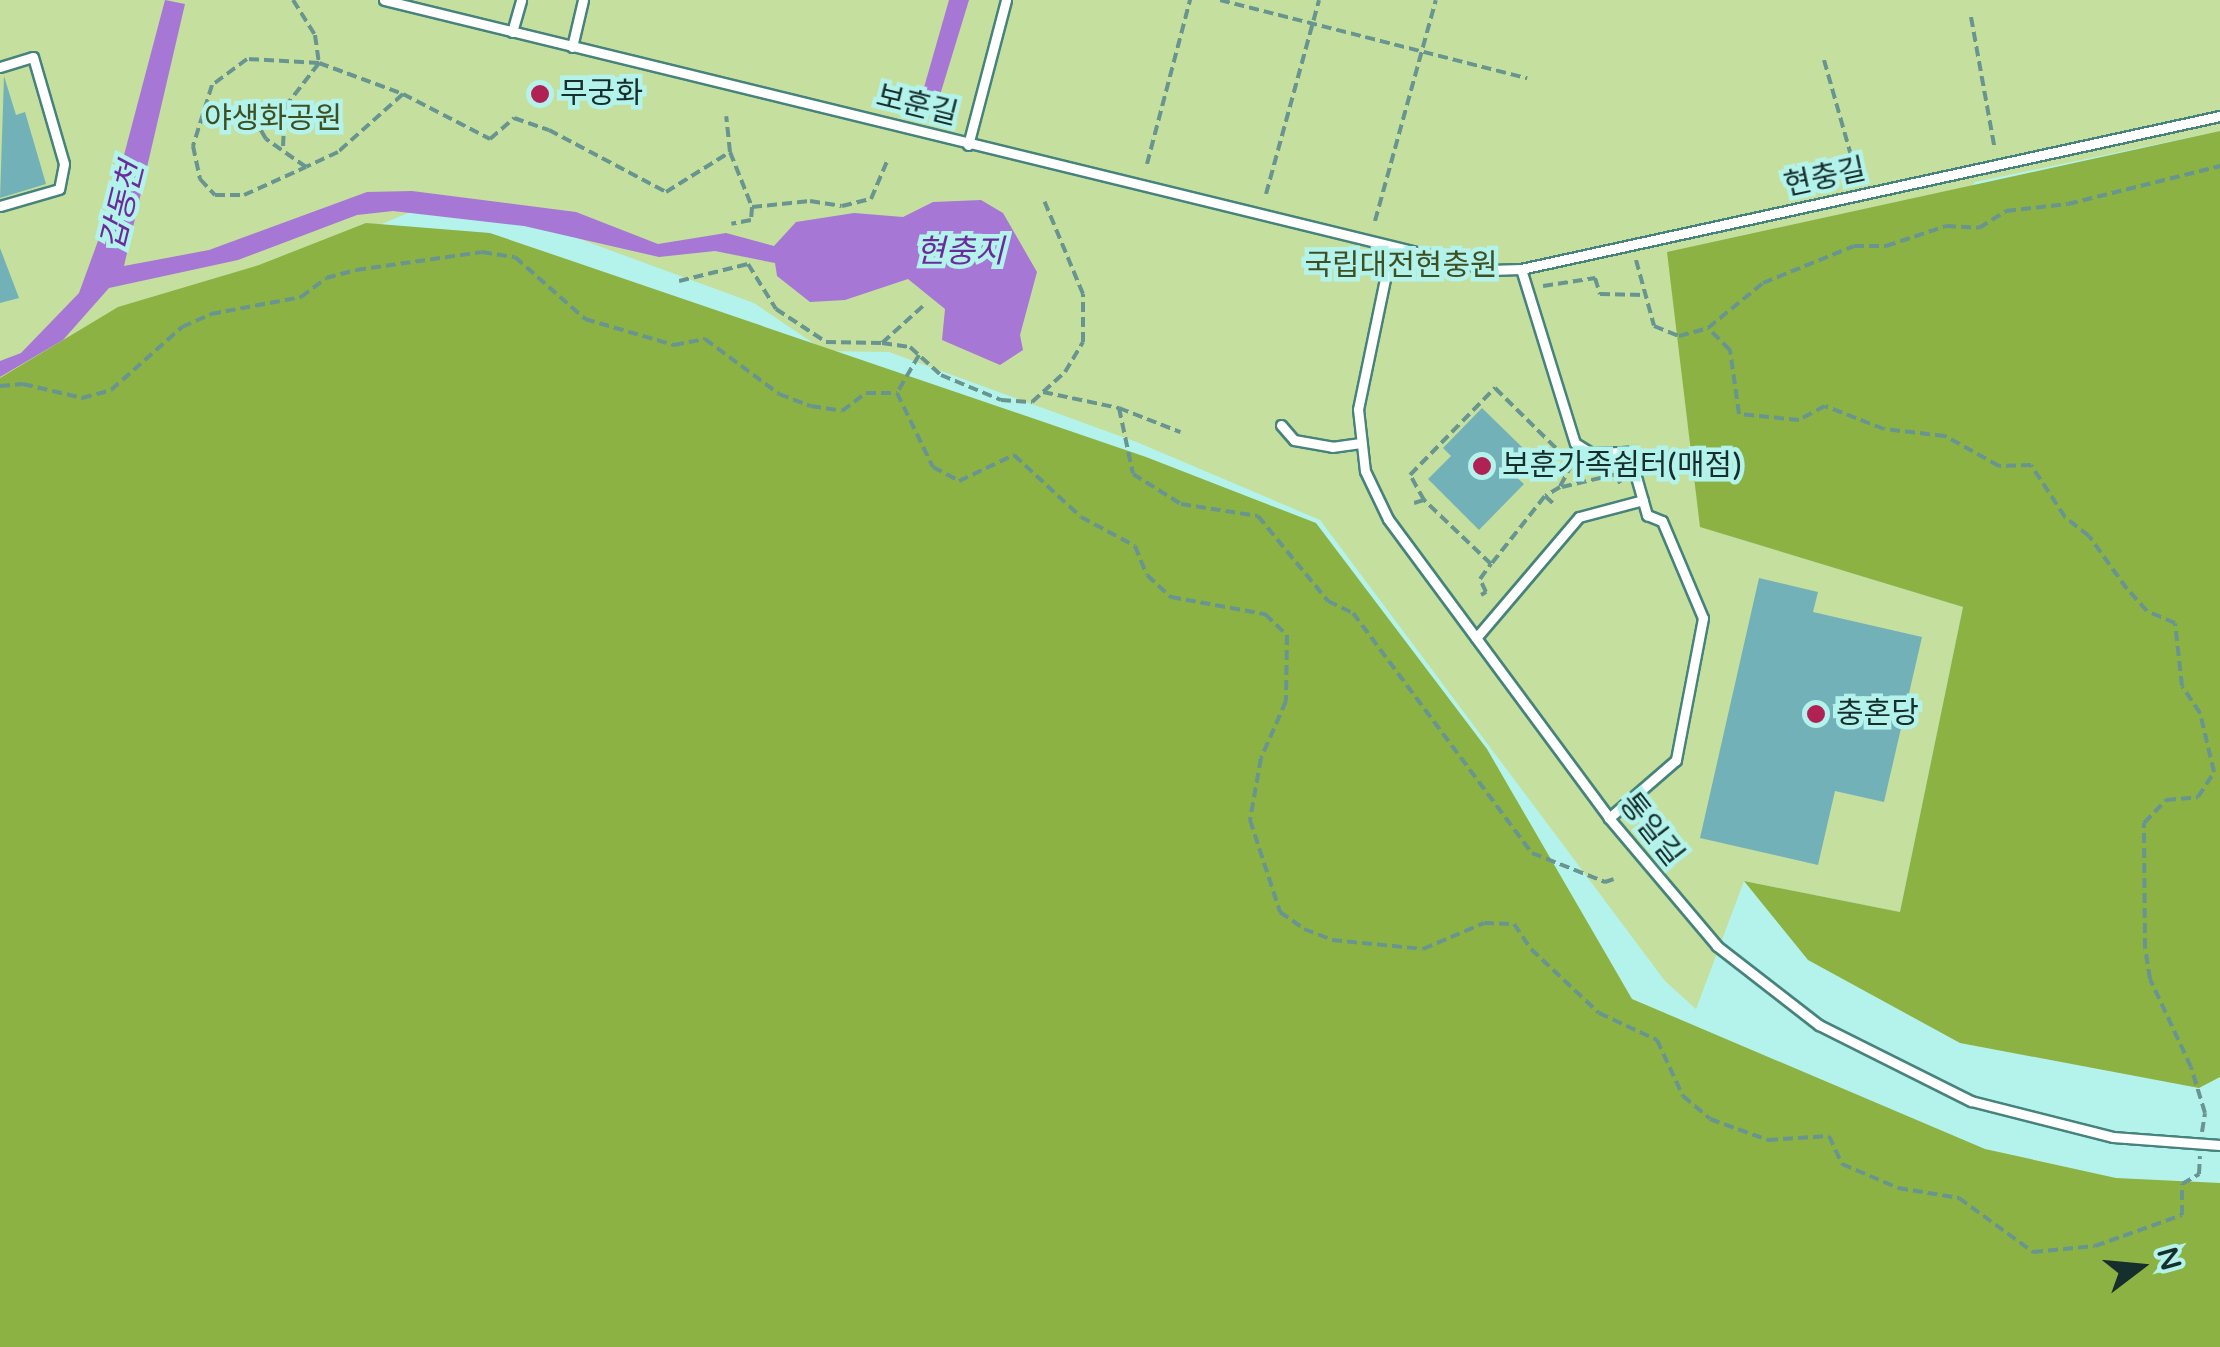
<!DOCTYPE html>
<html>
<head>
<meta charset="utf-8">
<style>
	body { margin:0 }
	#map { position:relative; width:2220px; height:1347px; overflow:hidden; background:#b4f3eb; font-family:"Varela Round","Noto Sans KR",sans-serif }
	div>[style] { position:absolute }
	.green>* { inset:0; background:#c4df9e }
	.forest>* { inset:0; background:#8bb243 }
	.water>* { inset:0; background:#a777d6 }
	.building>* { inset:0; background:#73b1b9 }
	.path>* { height:4px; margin-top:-2px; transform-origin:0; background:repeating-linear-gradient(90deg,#689590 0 10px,transparent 0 15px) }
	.roads { filter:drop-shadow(2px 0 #46837c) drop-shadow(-2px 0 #46837c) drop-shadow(0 2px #46837c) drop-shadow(0 -2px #46837c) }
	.service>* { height:9px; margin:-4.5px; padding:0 4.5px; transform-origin:4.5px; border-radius:4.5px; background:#fff }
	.dots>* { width:28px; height:28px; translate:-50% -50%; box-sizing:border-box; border:5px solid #b4f3eb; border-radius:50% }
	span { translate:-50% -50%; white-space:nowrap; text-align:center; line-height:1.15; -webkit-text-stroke:9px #b4f3eb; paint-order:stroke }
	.poi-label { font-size:30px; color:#162f2d }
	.left { translate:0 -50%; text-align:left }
	.street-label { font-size:30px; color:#162f2d }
	.park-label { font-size:30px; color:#3e4f22 }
	.water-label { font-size:32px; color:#6b2b9c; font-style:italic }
	.north { position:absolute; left:2090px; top:1217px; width:100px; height:100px; -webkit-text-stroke:8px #b4f3eb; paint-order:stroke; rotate:74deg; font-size:28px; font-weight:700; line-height:40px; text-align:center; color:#162f2d }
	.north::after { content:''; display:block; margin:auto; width:35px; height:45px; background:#162f2d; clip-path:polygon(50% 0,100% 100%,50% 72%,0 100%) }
</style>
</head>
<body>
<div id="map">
	<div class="green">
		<div style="clip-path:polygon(0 0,2220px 0,2220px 131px,1975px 182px,1701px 527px,1963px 607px,1900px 912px,1744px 881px,1696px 1009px,1665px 981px,1320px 520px,1139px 443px,889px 352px,825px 351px,754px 303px,484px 204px,442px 199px,0 382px)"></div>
	</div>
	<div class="forest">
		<div style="clip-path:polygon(2220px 131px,2220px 1077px,2199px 1088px,1960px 1043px,1808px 960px,1744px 881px,1900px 912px,1963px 607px,1700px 527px,1667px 252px)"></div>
		<div style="clip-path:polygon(366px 223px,490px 233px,1146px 457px,1316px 523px,1487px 749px,1632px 999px,1985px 1149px,2116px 1178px,2220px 1183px,2220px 1347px,0 1347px,0 378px,118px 307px,259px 265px)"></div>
	</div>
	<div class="water">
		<div style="clip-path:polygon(165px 0,185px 4px,124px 266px,209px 250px,367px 192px,412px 191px,576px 212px,658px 244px,726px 233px,774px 246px,796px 222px,854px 213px,903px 217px,933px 202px,981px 200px,1003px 213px,1037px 272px,1020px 335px,1023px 350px,1000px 365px,942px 340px,945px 309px,908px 279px,845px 300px,810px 302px,777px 276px,775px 263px,715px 251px,659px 257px,524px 226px,393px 211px,357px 215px,238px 260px,109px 288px,63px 340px,0 377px,0 361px,21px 353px,79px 293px,110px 208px)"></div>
		<div style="clip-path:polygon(949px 0,969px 0,940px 95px,927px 105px,923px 91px)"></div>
	</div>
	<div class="building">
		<div style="clip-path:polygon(4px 76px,16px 115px,25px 112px,46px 184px,0 198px)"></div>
		<div style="clip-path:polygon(0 248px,19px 298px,0 303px)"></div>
		<div style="clip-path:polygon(1482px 408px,1532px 457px,1514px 475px,1524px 484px,1479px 530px,1428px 479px,1451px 456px,1443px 448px)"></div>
		<div style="clip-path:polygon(1759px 578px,1818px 592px,1813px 612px,1922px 637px,1884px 802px,1835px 791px,1818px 865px,1700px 838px)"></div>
	</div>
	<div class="path">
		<div style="left:293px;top:0;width:41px;rotate:57.8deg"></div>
		<div style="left:315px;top:35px;width:28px;rotate:82deg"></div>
		<div style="left:319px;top:63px;width:90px;rotate:20.3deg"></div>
		<div style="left:403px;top:94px;width:87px;rotate:138.3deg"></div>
		<div style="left:338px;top:152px;width:35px;rotate:155deg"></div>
		<div style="left:1220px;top:0;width:317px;rotate:14.3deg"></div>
		<div style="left:1971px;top:17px;width:135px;rotate:79.8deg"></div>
		<div style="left:1824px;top:60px;width:125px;rotate:74.2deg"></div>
		<div style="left:403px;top:94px;width:98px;rotate:27.3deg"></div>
		<div style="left:490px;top:139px;width:32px;rotate:-41deg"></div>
		<div style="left:514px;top:118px;width:37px;rotate:19deg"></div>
		<div style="left:549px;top:130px;width:132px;rotate:27.9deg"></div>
		<div style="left:666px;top:192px;width:75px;rotate:-32deg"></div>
		<div style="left:730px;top:152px;width:36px;rotate:-96deg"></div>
		<div style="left:206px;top:109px;width:49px;rotate:10.6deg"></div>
		<div style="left:254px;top:118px;width:33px;rotate:-20deg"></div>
		<div style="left:285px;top:107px;width:56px;rotate:-52.3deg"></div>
		<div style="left:319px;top:63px;width:72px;rotate:-176.8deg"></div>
		<div style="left:247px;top:59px;width:44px;rotate:143.4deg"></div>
		<div style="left:212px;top:85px;width:64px;rotate:107.3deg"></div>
		<div style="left:193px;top:146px;width:34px;rotate:78deg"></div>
		<div style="left:200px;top:179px;width:22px;rotate:47deg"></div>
		<div style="left:215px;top:195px;width:29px"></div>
		<div style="left:244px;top:195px;width:68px;rotate:-24.3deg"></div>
		<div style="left:306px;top:167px;width:49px;rotate:-145deg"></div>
		<div style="left:266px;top:139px;width:24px;rotate:-120deg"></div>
		<div style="left:283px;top:146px;width:39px;rotate:-87deg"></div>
		<div style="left:730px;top:152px;width:59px;rotate:68.2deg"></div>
		<div style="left:752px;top:207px;width:13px;rotate:94deg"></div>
		<div style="left:751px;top:220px;width:20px;rotate:169deg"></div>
		<div style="left:1147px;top:164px;width:170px;rotate:-75.3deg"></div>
		<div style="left:1266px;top:194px;width:201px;rotate:-74.7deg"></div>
		<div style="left:752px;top:207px;width:58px;rotate:-5.9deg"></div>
		<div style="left:810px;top:201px;width:32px;rotate:9deg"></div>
		<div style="left:842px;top:206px;width:30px;rotate:-14deg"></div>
		<div style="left:871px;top:199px;width:43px;rotate:-67deg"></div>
		<div style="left:1375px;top:221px;width:229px;rotate:-74.6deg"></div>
		<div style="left:1636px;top:260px;width:68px;rotate:74.7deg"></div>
		<div style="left:1654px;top:326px;width:27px;rotate:22deg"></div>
		<div style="left:1679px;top:336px;width:30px;rotate:-15deg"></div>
		<div style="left:679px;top:281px;width:71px;rotate:-13.8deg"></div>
		<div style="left:748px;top:264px;width:53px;rotate:58.1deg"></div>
		<div style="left:776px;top:309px;width:60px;rotate:33.4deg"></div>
		<div style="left:826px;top:342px;width:56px;rotate:1deg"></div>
		<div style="left:882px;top:343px;width:55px;rotate:-42.1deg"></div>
		<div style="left:1543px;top:286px;width:53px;rotate:-8.7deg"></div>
		<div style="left:1595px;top:278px;width:17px;rotate:73deg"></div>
		<div style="left:1600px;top:294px;width:44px;rotate:1.3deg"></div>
		<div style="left:882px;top:343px;width:28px;rotate:8deg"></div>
		<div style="left:910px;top:347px;width:42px;rotate:42.1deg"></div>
		<div style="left:941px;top:375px;width:65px;rotate:22.6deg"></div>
		<div style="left:1001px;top:400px;width:31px;rotate:4deg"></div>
		<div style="left:1032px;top:402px;width:45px;rotate:-42.3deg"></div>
		<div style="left:1065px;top:372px;width:35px;rotate:-59deg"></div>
		<div style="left:1083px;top:342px;width:48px;rotate:-90deg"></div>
		<div style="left:1083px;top:294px;width:104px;rotate:-112.6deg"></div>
		<div style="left:919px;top:355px;width:44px;rotate:120.1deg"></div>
		<div style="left:897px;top:393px;width:82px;rotate:64.1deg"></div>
		<div style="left:933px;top:467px;width:30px;rotate:28deg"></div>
		<div style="left:959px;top:481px;width:61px;rotate:-25.3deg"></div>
		<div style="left:1014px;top:455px;width:91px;rotate:42.8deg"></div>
		<div style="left:1081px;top:517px;width:61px;rotate:28.2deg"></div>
		<div style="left:1135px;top:546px;width:31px;rotate:68deg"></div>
		<div style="left:1147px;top:575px;width:33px;rotate:43deg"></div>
		<div style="left:1171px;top:597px;width:96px;rotate:10.3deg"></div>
		<div style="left:1265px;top:614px;width:30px;rotate:44deg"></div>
		<div style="left:1287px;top:635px;width:66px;rotate:90.9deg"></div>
		<div style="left:1286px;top:701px;width:62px;rotate:113.7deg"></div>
		<div style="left:1261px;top:758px;width:63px;rotate:100.1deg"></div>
		<div style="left:1250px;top:820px;width:97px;rotate:71.9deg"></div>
		<div style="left:1280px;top:912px;width:29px;rotate:35deg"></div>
		<div style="left:1304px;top:929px;width:30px;rotate:21deg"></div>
		<div style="left:1332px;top:940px;width:91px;rotate:5.6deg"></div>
		<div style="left:1423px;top:949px;width:66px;rotate:-23.1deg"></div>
		<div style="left:1484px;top:923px;width:30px;rotate:2deg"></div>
		<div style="left:1514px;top:924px;width:30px;rotate:56deg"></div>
		<div style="left:1531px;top:949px;width:93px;rotate:43.3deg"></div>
		<div style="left:1599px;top:1013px;width:64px;rotate:25deg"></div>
		<div style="left:1657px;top:1040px;width:62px;rotate:65.1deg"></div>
		<div style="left:1683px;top:1096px;width:35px;rotate:40deg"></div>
		<div style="left:1710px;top:1119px;width:62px;rotate:19.9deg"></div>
		<div style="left:1768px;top:1140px;width:61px;rotate:-3.8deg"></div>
		<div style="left:1829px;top:1136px;width:31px;rotate:65deg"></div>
		<div style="left:1842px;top:1164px;width:61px;rotate:23.2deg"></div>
		<div style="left:1898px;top:1188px;width:62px;rotate:9.3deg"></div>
		<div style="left:1959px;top:1198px;width:92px;rotate:36.1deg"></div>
		<div style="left:2033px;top:1252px;width:62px;rotate:-5.5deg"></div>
		<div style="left:2095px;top:1246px;width:92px;rotate:-19.6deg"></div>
		<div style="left:2182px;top:1215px;width:31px;rotate:-90deg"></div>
		<div style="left:2182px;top:1184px;width:20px;rotate:-30deg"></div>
		<div style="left:2199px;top:1174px;width:18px;rotate:-87deg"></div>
		<div style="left:0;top:386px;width:23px;rotate:-5deg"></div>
		<div style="left:23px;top:384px;width:61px;rotate:13.3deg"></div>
		<div style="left:82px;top:398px;width:30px;rotate:-15deg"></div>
		<div style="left:111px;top:390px;width:95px;rotate:-41.6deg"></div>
		<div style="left:182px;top:327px;width:32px;rotate:-24deg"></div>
		<div style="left:211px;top:314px;width:92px;rotate:-10.7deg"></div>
		<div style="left:301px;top:297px;width:31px;rotate:-37deg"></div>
		<div style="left:326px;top:278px;width:31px;rotate:-15deg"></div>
		<div style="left:356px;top:270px;width:127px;rotate:-8.1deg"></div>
		<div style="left:482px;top:252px;width:33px;rotate:9deg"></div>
		<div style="left:515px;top:257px;width:94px;rotate:41.5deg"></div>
		<div style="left:585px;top:319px;width:93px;rotate:16.3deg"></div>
		<div style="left:674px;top:345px;width:32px;rotate:-11deg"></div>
		<div style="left:705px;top:339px;width:92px;rotate:36.6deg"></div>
		<div style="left:779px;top:394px;width:34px;rotate:21deg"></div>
		<div style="left:811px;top:406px;width:31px;rotate:9deg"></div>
		<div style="left:842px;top:411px;width:30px;rotate:-37deg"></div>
		<div style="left:866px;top:393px;width:31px"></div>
		<div style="left:1043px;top:392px;width:78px;rotate:11.9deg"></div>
		<div style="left:1119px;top:408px;width:66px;rotate:21.5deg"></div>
		<div style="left:1119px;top:408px;width:67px;rotate:78deg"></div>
		<div style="left:1133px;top:474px;width:57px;rotate:32deg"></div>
		<div style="left:1181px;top:504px;width:78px;rotate:8.9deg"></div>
		<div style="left:1258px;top:516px;width:110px;rotate:50.5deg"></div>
		<div style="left:1328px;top:601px;width:28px;rotate:26deg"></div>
		<div style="left:1353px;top:613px;width:299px;rotate:53.3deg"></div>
		<div style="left:1532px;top:853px;width:79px;rotate:21.7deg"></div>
		<div style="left:1605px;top:882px;width:9px;rotate:-18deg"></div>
		<div style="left:1562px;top:487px;width:57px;rotate:-13.3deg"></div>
		<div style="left:1617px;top:474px;width:14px;rotate:73deg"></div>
		<div style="left:1414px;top:503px;width:10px;rotate:-17deg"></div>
		<div style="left:1492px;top:563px;width:85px;rotate:-51.7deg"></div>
		<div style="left:1481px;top:595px;width:6px;rotate:-31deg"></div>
		<div style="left:1486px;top:592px;width:14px;rotate:-115deg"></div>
		<div style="left:1480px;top:579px;width:19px;rotate:-54deg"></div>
		<div style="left:1491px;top:564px;width:93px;rotate:-136.3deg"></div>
		<div style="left:1424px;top:500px;width:29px;rotate:-119deg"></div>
		<div style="left:1410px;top:475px;width:122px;rotate:-45.7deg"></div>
		<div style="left:1495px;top:388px;width:108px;rotate:44.6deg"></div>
		<div style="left:1572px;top:464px;width:26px;rotate:118deg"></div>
		<div style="left:1560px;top:487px;width:17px;rotate:149deg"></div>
		<div style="left:1545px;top:496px;width:13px;rotate:42deg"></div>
		<div style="left:2202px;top:1132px;width:19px;rotate:-81deg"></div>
		<div style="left:2205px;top:1113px;width:48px;rotate:-106.9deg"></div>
		<div style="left:2191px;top:1067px;width:97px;rotate:-115deg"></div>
		<div style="left:2150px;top:979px;width:31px;rotate:-99deg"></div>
		<div style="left:2145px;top:948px;width:125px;rotate:-90.5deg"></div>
		<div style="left:2144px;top:823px;width:32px;rotate:-46deg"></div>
		<div style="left:2166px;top:800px;width:32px;rotate:-5deg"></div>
		<div style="left:2198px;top:797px;width:30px;rotate:-57deg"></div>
		<div style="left:2214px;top:772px;width:61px;rotate:-103.3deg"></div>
		<div style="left:2200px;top:713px;width:32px;rotate:-124deg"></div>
		<div style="left:2182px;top:686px;width:63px;rotate:-96.3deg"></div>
		<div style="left:2175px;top:623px;width:30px;rotate:-157deg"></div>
		<div style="left:2147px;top:611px;width:30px;rotate:-132deg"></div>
		<div style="left:2127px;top:589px;width:65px;rotate:-125.6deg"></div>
		<div style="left:2089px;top:536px;width:31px;rotate:-142deg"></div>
		<div style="left:2065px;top:517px;width:62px;rotate:-123.2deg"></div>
		<div style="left:2031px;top:465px;width:32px;rotate:178deg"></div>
		<div style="left:1999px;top:466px;width:62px;rotate:-150.9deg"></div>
		<div style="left:1945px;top:436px;width:61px;rotate:-173.5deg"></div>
		<div style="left:1884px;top:429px;width:63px;rotate:-158.7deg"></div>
		<div style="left:1825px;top:406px;width:30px;rotate:152deg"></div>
		<div style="left:1799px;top:420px;width:60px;rotate:-174.3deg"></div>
		<div style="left:1739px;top:414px;width:65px;rotate:-98deg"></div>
		<div style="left:1730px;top:350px;width:31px;rotate:-135deg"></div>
		<div style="left:1708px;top:328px;width:71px;rotate:-39.3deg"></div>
		<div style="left:1763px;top:283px;width:98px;rotate:-22.1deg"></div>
		<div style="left:1854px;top:246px;width:32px"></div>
		<div style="left:1886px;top:246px;width:63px;rotate:-18.4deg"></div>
		<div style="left:1946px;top:226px;width:33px;rotate:3deg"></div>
		<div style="left:1979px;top:228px;width:32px;rotate:-32deg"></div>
		<div style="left:2006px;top:211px;width:62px;rotate:-6.4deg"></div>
		<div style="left:2068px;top:204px;width:157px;rotate:-14deg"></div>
	</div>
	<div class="roads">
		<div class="service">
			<div style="left:384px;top:0;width:1138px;rotate:13.72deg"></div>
			<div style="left:1490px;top:270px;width:31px;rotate:-2deg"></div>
			<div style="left:1521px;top:269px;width:716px;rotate:-12.35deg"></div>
			<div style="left:512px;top:32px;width:33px;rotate:-74deg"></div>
			<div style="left:572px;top:47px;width:48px;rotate:-76.8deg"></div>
			<div style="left:0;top:67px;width:34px;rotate:-17deg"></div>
			<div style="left:33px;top:57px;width:111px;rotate:73.8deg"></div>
			<div style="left:64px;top:164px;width:25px;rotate:101deg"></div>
			<div style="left:59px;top:189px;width:61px;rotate:163.9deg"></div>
			<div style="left:968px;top:145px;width:150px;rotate:-75.3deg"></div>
			<div style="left:1391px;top:250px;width:162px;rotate:101.7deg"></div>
			<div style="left:1358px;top:409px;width:62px;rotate:83.6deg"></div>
			<div style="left:1365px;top:471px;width:53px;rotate:64.4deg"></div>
			<div style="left:1388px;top:519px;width:372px;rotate:53.5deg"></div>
			<div style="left:1609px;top:818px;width:167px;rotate:49.8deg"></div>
			<div style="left:1717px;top:946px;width:129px;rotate:37.8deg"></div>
			<div style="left:1819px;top:1025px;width:170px;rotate:26.6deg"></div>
			<div style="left:1971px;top:1101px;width:146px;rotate:14.2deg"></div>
			<div style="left:2113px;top:1137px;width:107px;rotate:4.3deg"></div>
			<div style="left:1521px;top:269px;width:182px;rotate:72.8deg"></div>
			<div style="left:1575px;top:443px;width:19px;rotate:32deg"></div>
			<div style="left:1591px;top:453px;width:38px;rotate:-2deg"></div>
			<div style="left:1629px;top:452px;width:66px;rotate:74.1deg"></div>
			<div style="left:1647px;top:515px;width:16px;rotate:22deg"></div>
			<div style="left:1662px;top:521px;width:105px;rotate:67.1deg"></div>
			<div style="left:1703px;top:618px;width:145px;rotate:100.8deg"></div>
			<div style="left:1676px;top:760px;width:89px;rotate:139.1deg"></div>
			<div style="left:1281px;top:425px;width:20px;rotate:49deg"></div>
			<div style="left:1294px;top:440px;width:39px;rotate:10deg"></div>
			<div style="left:1332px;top:447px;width:27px;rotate:-8deg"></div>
			<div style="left:1476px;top:638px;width:159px;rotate:-49.6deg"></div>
			<div style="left:1579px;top:517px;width:66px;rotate:-14.9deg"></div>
		</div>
	</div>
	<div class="dots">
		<div style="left:540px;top:94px;background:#b12254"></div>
		<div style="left:1482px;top:466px;background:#b12254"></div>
		<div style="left:1816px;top:714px;background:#b12254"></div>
	</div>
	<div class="poi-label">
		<span class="left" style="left:560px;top:94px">무궁화</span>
		<span class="left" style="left:1502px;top:466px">보훈가족쉼터(매점)</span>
		<span class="left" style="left:1836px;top:714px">충혼당</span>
	</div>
	<div class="street-label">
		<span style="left:917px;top:106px;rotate:14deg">보훈길</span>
		<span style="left:1825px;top:178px;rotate:-12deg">현충길</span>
		<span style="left:1651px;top:830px;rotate:52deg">통일길</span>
	</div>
	<div class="park-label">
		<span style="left:273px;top:119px">야생화공원</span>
		<span style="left:1401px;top:266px">국립대전현충원</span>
	</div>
	<div class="water-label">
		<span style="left:123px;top:206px;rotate:-76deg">갑동천</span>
		<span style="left:960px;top:252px">현충지</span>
	</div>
	<div class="north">N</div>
</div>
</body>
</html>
